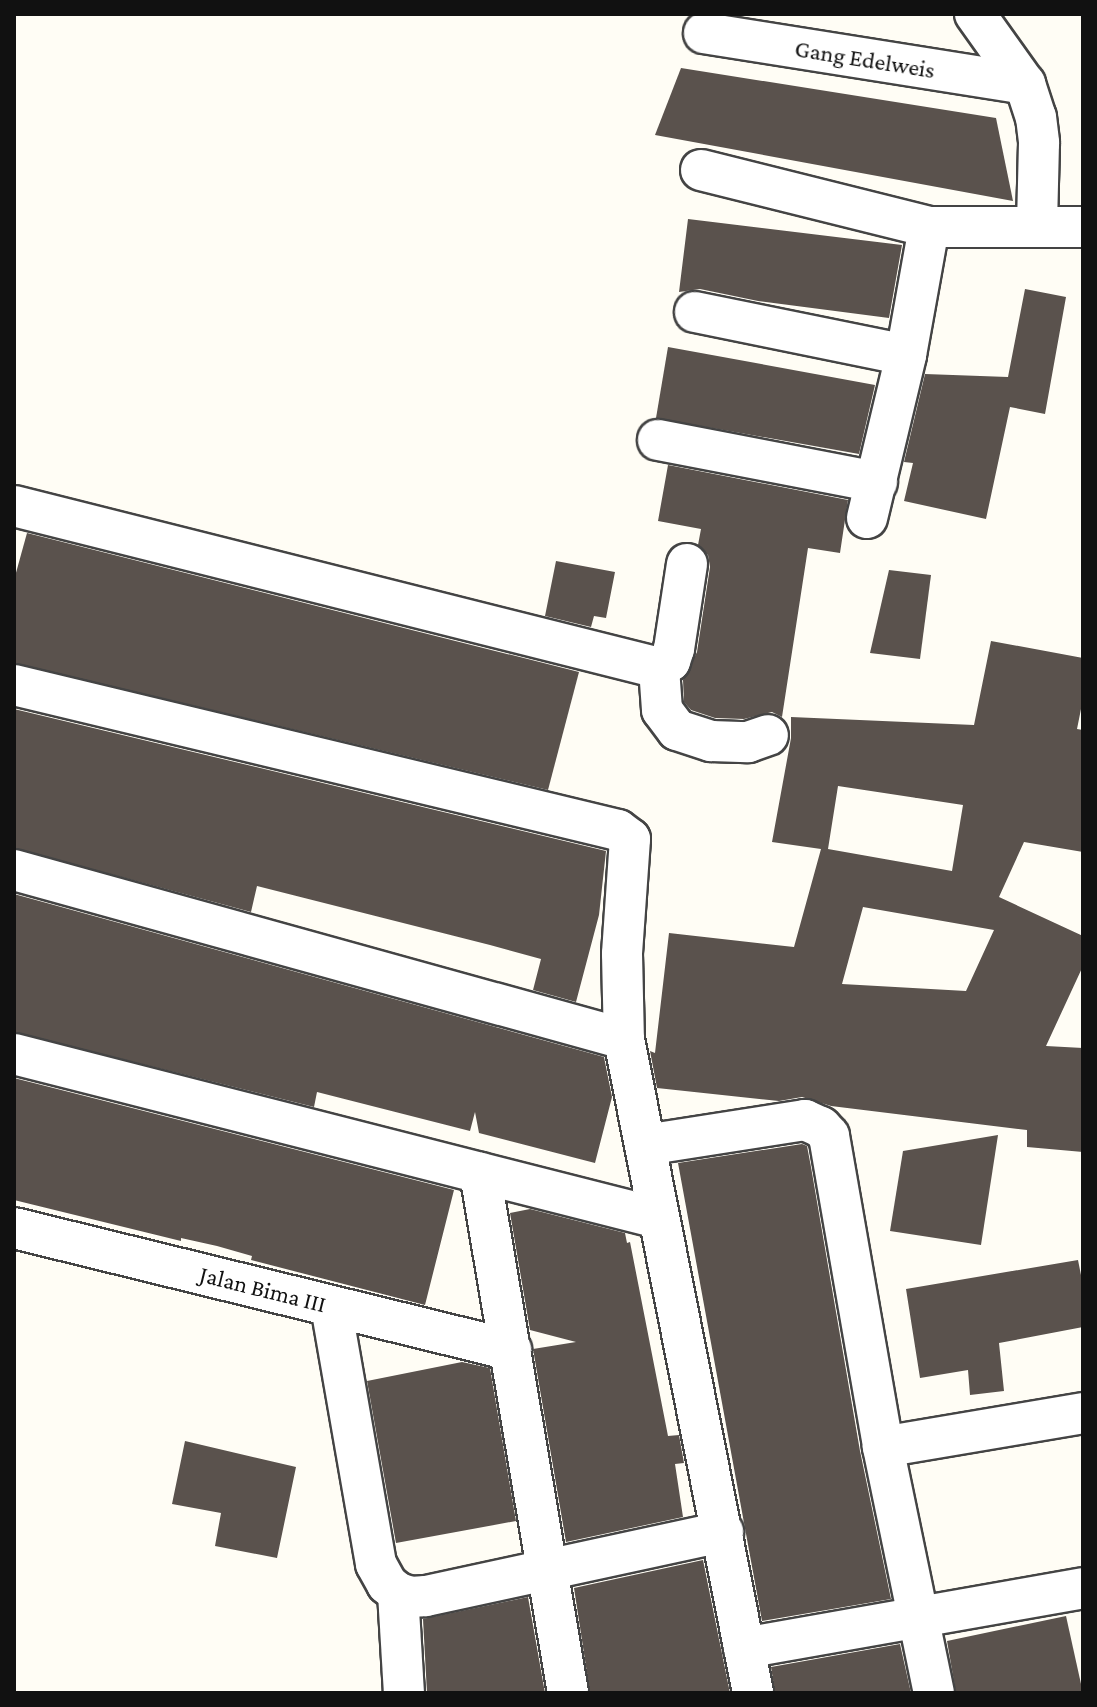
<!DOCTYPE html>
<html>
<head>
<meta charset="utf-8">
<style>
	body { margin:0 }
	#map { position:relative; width:1097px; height:1707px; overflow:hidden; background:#fffdf5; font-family:"Crimson Pro",serif }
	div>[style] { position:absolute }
	.building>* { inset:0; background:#5a524d }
	.roads { filter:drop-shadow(2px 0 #444) drop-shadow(-2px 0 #444) drop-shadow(0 2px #444) drop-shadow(0 -2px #444) }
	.street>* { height:40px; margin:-20px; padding:0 20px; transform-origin:20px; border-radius:20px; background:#fff }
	span { translate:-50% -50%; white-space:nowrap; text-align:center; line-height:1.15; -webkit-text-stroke:8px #fff; paint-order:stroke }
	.street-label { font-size:24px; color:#111 }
	.frame { position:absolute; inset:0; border:16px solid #111; pointer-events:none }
</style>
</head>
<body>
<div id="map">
	<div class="building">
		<div style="clip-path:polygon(681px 68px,996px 118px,1013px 201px,655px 135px)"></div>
		<div style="clip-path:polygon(688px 219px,902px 245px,889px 318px,758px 301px,700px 289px,679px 292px)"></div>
		<div style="clip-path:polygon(1025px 289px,1066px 297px,1045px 414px,1010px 407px,986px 519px,904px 501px,913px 463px,904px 462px,925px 374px,1008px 377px)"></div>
		<div style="clip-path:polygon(668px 347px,875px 385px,859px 454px,656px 418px)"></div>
		<div style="clip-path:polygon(668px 465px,848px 500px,840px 553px,808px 548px,782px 717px,772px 712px,744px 719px,715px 718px,691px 710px,684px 702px,683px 680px,697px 652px,710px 567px,708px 555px,698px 545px,701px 529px,658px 521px)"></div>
		<div style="clip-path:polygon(27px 533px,579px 672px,548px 790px,14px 663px,14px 580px)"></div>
		<div style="clip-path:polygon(556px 561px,615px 572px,606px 618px,594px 616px,591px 627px,545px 616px)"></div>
		<div style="clip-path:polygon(889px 570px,931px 575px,920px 659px,870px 653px)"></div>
		<div style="clip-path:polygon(evenodd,991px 641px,1083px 658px,1083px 699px,1077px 729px,1083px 730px,1083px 852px,1024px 842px,999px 897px,1083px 936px,1083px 966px,1046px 1046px,1083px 1048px,1083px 1152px,1027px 1147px,1027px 1130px,831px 1106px,802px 1097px,779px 1101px,657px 1088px,650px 1051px,655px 1053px,669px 933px,794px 947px,821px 849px,772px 842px,791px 738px,791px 717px,974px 725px,991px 641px,838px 786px,963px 805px,952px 871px,828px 849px,838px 786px,991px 641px,863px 907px,994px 930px,966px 991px,842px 984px,863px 907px)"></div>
		<div style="clip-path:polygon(14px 709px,606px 851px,599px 915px,576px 1002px,533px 990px,541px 959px,490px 945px,257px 886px,251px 912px,14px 848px)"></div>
		<div style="clip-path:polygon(14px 894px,604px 1057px,612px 1097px,595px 1163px,479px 1133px,475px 1112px,470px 1131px,317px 1092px,314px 1107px,14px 1032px)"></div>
		<div style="clip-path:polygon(14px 1078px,454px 1190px,425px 1305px,251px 1260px,252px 1256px,217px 1246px,181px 1238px,181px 1241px,14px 1200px)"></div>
		<div style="clip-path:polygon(998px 1135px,981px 1245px,890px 1231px,903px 1151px)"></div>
		<div style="clip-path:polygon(802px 1144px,807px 1146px,811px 1167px,860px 1451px,891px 1599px,762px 1621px,678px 1163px)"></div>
		<div style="clip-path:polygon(530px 1209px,625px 1233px,627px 1243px,630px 1242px,668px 1436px,679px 1435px,684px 1463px,675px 1464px,683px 1517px,566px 1542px,533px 1349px,576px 1342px,530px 1330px,510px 1213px)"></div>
		<div style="clip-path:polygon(1078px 1260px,1083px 1285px,1083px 1327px,999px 1343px,1004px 1391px,970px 1395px,968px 1370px,920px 1378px,906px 1289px)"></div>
		<div style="clip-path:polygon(462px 1362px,490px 1368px,516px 1521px,396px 1543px,367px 1381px)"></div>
		<div style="clip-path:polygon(185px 1441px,296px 1467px,277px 1558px,215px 1546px,221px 1513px,172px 1504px)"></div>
		<div style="clip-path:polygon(703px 1560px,730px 1693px,590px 1693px,574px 1588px)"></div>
		<div style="clip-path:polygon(528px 1597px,545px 1693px,427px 1693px,423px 1619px)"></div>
		<div style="clip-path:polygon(1066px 1616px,1083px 1693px,956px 1693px,947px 1641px)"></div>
		<div style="clip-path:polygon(900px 1644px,911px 1693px,775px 1693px,771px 1667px)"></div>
	</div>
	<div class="roads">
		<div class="street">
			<div style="left:975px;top:14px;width:86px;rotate:54.5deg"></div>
			<div style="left:1025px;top:84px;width:35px;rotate:72deg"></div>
			<div style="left:1036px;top:117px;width:26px;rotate:83deg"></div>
			<div style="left:1039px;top:143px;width:82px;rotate:91.4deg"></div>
			<div style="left:704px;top:33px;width:325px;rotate:9deg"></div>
			<div style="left:701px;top:170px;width:235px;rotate:14deg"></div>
			<div style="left:929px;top:227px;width:154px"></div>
			<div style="left:695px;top:312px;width:215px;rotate:11.5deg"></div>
			<div style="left:658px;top:440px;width:223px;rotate:10.9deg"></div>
			<div style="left:14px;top:506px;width:665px;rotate:14.1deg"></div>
			<div style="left:659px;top:668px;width:13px;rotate:-32deg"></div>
			<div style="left:670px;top:661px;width:13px;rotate:-72deg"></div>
			<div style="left:674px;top:649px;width:86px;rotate:-81.3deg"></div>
			<div style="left:867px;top:518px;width:168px;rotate:-76.5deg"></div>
			<div style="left:906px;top:355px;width:130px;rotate:-79.8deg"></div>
			<div style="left:659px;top:668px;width:42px;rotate:85.9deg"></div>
			<div style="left:662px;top:710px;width:25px;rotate:53deg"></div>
			<div style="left:677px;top:730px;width:36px;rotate:18deg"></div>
			<div style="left:711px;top:741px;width:37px;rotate:2deg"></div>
			<div style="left:748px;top:742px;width:21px;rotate:-19deg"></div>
			<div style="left:14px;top:685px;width:621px;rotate:13.5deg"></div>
			<div style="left:618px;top:830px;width:15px;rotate:37deg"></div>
			<div style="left:630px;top:839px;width:115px;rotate:94deg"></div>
			<div style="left:622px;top:954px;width:85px;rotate:88.7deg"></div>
			<div style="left:624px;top:1039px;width:667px;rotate:78.84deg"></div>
			<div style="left:14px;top:870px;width:633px;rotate:15.49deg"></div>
			<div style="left:14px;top:1054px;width:665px;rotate:14.29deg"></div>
			<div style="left:645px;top:1145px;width:162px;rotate:-8.9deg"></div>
			<div style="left:805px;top:1120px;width:17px;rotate:24deg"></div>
			<div style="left:821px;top:1127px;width:12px;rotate:48deg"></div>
			<div style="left:829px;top:1136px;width:316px;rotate:80.1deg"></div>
			<div style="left:883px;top:1447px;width:251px;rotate:78.3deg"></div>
			<div style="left:480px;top:1173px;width:527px;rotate:80.39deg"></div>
			<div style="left:14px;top:1228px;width:512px;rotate:13.79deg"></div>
			<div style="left:331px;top:1306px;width:262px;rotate:80.1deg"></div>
			<div style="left:376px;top:1564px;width:23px;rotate:61deg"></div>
			<div style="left:387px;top:1584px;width:14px;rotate:39deg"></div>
			<div style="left:398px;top:1593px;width:14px;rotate:17deg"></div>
			<div style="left:411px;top:1597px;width:15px;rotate:-4deg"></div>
			<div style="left:426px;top:1596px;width:304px;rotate:-12.2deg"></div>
			<div style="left:883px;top:1447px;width:203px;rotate:-9.6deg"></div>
			<div style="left:398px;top:1593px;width:100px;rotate:86.6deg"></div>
			<div style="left:744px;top:1648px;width:344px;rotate:-10deg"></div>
		</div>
	</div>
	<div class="street-label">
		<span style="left:865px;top:59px;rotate:9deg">Gang Edelweis</span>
		<span style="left:263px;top:1289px;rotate:14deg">Jalan Bima III</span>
	</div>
	<div class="frame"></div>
</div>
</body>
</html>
